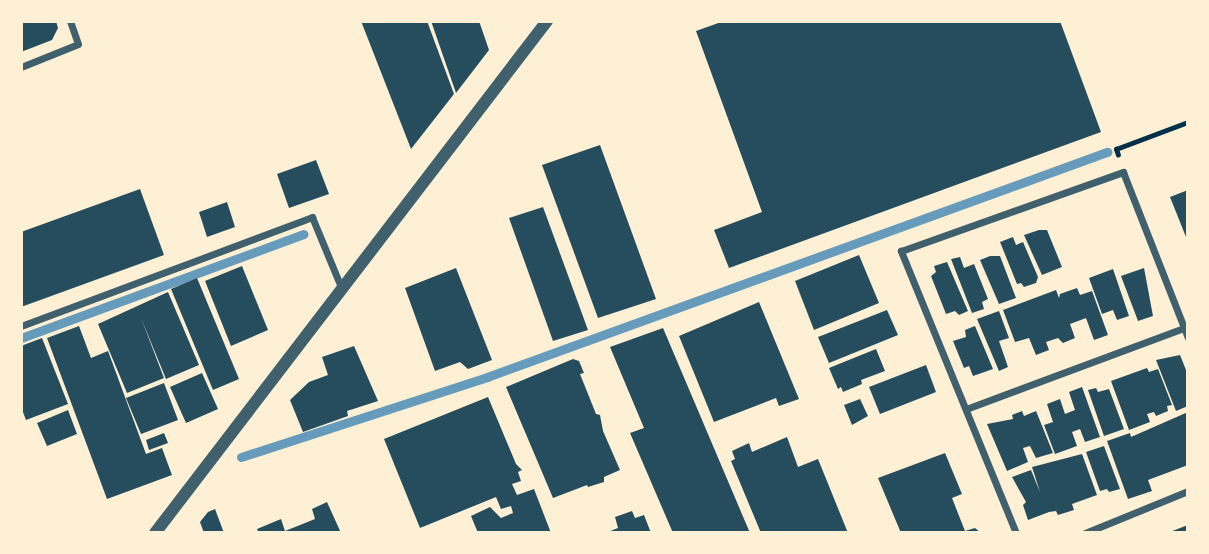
<!DOCTYPE html>
<html>
<head>
<meta charset="utf-8">
<style>
	body { margin:0 }
	#map { position:relative; width:1209px; height:554px; overflow:hidden; background:#fdf0d5; font-family:Inter,sans-serif }
	div>[style] { position:absolute }
	.stream>* { height:9px; margin:-4.5px; padding:0 4.5px; transform-origin:4.5px; border-radius:4.5px; background:#669bbc }
	.building>* { inset:0; background:#264d5e }
	.path>* { height:4.5px; margin:-2.25px; padding:0 2.25px; transform-origin:2.25px; border-radius:2.25px; background:#003049 }
	.minor>* { height:7px; margin:-3.5px; padding:0 3.5px; transform-origin:3.5px; border-radius:3.5px; background:#3f606c }
	.tertiary>* { height:12px; margin:-6px; padding:0 6px; transform-origin:6px; border-radius:6px; background:#3f606c }
	span { translate:-50% -50%; white-space:nowrap; text-align:center; line-height:1.15; -webkit-text-stroke:5px #fdf0d5; paint-order:stroke }
	.frame { position:absolute; inset:0; border:23px solid #fdf0d5; pointer-events:none }
</style>
</head>
<body>
<div id="map">
	<div class="stream">
		<div style="left:21px;top:338px;width:301px;rotate:-20.2deg"></div>
		<div style="left:241px;top:457px;width:259px;rotate:-18deg"></div>
		<div style="left:487px;top:377px;width:660px;rotate:-19.95deg"></div>
	</div>
	<div class="building">
		<div style="clip-path:polygon(21px 21px,56px 21px,58px 28px,52px 40px,21px 52px)"></div>
		<div style="clip-path:polygon(361px 21px,427px 21px,454px 94px,411px 149px)"></div>
		<div style="clip-path:polygon(431px 21px,479px 21px,489px 50px,456px 93px)"></div>
		<div style="clip-path:polygon(724px 21px,1060px 21px,1101px 132px,729px 268px,714px 230px,762px 212px,696px 31px)"></div>
		<div style="clip-path:polygon(600px 145px,656px 299px,598px 318px,542px 165px)"></div>
		<div style="clip-path:polygon(316px 160px,329px 194px,289px 208px,277px 174px)"></div>
		<div style="clip-path:polygon(140px 189px,164px 255px,21px 307px,21px 232px)"></div>
		<div style="clip-path:polygon(1188px 190px,1188px 242px,1170px 197px)"></div>
		<div style="clip-path:polygon(227px 202px,235px 227px,207px 237px,199px 212px)"></div>
		<div style="clip-path:polygon(543px 207px,588px 330px,553px 341px,509px 218px)"></div>
		<div style="clip-path:polygon(1039px 230px,1047px 230px,1062px 267px,1042px 275px,1024px 235px)"></div>
		<div style="clip-path:polygon(1013px 237px,1016px 245px,1023px 242px,1038px 277px,1036px 283px,1024px 287px,1021px 283px,1017px 284px,1000px 242px)"></div>
		<div style="clip-path:polygon(859px 255px,879px 303px,814px 330px,795px 281px)"></div>
		<div style="clip-path:polygon(990px 256px,1000px 256px,1016px 298px,999px 304px,980px 260px)"></div>
		<div style="clip-path:polygon(960px 257px,964px 268px,974px 264px,988px 299px,982px 302px,984px 309px,972px 313px,951px 259px)"></div>
		<div style="clip-path:polygon(947px 262px,968px 311px,959px 315px,955px 311px,946px 314px,931px 276px,936px 272px,934px 266px)"></div>
		<div style="clip-path:polygon(242px 266px,268px 330px,231px 346px,205px 281px)"></div>
		<div style="clip-path:polygon(456px 268px,492px 360px,468px 369px,460px 362px,435px 371px,405px 288px)"></div>
		<div style="clip-path:polygon(1144px 268px,1153px 316px,1138px 321px,1121px 276px)"></div>
		<div style="clip-path:polygon(1113px 269px,1129px 316px,1117px 320px,1113px 310px,1102px 314px,1089px 278px)"></div>
		<div style="clip-path:polygon(197px 278px,239px 379px,213px 390px,171px 289px)"></div>
		<div style="clip-path:polygon(1077px 288px,1080px 295px,1092px 291px,1108px 335px,1094px 340px,1086px 318px,1070px 324px,1075px 338px,1063px 343px,1058px 338px,1046px 342px,1049px 350px,1036px 355px,1029px 338px,1015px 342px,1003px 310px,1056px 290px,1059px 298px,1060px 294px)"></div>
		<div style="clip-path:polygon(168px 292px,199px 365px,166px 379px,141px 318px,164px 378px,127px 393px,98px 324px)"></div>
		<div style="clip-path:polygon(759px 302px,799px 399px,779px 406px,776px 398px,714px 422px,679px 336px)"></div>
		<div style="clip-path:polygon(887px 310px,898px 335px,829px 363px,818px 337px)"></div>
		<div style="clip-path:polygon(999px 311px,1009px 338px,999px 341px,1008px 367px,999px 371px,977px 319px)"></div>
		<div style="clip-path:polygon(79px 326px,91px 358px,108px 351px,146px 454px,162px 448px,172px 475px,107px 499px,47px 338px)"></div>
		<div style="clip-path:polygon(975px 326px,993px 369px,973px 376px,969px 366px,964px 368px,953px 341px,966px 337px,965px 330px)"></div>
		<div style="clip-path:polygon(663px 328px,750px 533px,673px 533px,630px 433px,644px 428px,610px 347px)"></div>
		<div style="clip-path:polygon(42px 338px,68px 404px,26px 420px,21px 407px,21px 346px)"></div>
		<div style="clip-path:polygon(354px 346px,378px 401px,347px 411px,348px 416px,303px 432px,290px 400px,309px 382px,328px 375px,322px 357px)"></div>
		<div style="clip-path:polygon(876px 349px,885px 371px,861px 380px,862px 384px,843px 392px,841px 387px,838px 389px,829px 368px)"></div>
		<div style="clip-path:polygon(1180px 355px,1188px 375px,1188px 406px,1176px 411px,1156px 360px)"></div>
		<div style="clip-path:polygon(573px 359px,579px 361px,584px 373px,580px 374px,596px 414px,600px 415px,603px 431px,620px 470px,604px 477px,604px 482px,588px 487px,587px 485px,553px 498px,506px 387px)"></div>
		<div style="clip-path:polygon(926px 365px,936px 392px,880px 414px,869px 387px)"></div>
		<div style="clip-path:polygon(1147px 368px,1149px 372px,1158px 369px,1172px 405px,1167px 406px,1168px 411px,1156px 416px,1154px 412px,1147px 414px,1150px 422px,1129px 430px,1111px 381px)"></div>
		<div style="clip-path:polygon(202px 373px,218px 409px,186px 423px,170px 387px)"></div>
		<div style="clip-path:polygon(164px 383px,178px 420px,141px 434px,126px 398px)"></div>
		<div style="clip-path:polygon(1082px 387px,1100px 437px,1085px 442px,1080px 429px,1072px 432px,1077px 446px,1055px 454px,1044px 425px,1053px 422px,1047px 404px,1060px 399px,1065px 414px,1075px 410px,1069px 392px)"></div>
		<div style="clip-path:polygon(1096px 388px,1098px 392px,1109px 389px,1124px 429px,1104px 436px,1088px 390px)"></div>
		<div style="clip-path:polygon(488px 397px,516px 464px,522px 470px,518px 472px,521px 481px,512px 484px,517px 495px,534px 489px,551px 533px,478px 533px,471px 516px,490px 507px,501px 518px,513px 513px,511px 506px,501px 509px,496px 497px,420px 528px,384px 439px)"></div>
		<div style="clip-path:polygon(860px 399px,868px 416px,852px 425px,844px 405px)"></div>
		<div style="clip-path:polygon(68px 410px,77px 434px,47px 446px,37px 423px)"></div>
		<div style="clip-path:polygon(1022px 411px,1024px 416px,1036px 411px,1053px 453px,1036px 458px,1030px 446px,1023px 448px,1028px 462px,1007px 471px,987px 424px,1013px 419px,1012px 415px)"></div>
		<div style="clip-path:polygon(1188px 412px,1188px 465px,1148px 480px,1152px 491px,1128px 499px,1107px 441px,1130px 433px,1131px 437px)"></div>
		<div style="clip-path:polygon(164px 433px,168px 443px,149px 450px,146px 440px)"></div>
		<div style="clip-path:polygon(787px 437px,798px 467px,818px 459px,848px 533px,761px 533px,731px 461px,735px 459px,732px 451px,749px 443px,752px 452px)"></div>
		<div style="clip-path:polygon(1104px 446px,1120px 489px,1109px 492px,1107px 489px,1100px 491px,1086px 452px)"></div>
		<div style="clip-path:polygon(945px 453px,962px 494px,952px 498px,965px 531px,975px 528px,981px 533px,901px 533px,878px 478px)"></div>
		<div style="clip-path:polygon(1082px 454px,1097px 495px,1072px 504px,1074px 510px,1058px 515px,1056px 511px,1049px 512px,1028px 520px,1023px 505px,1026px 502px,1012px 477px,1031px 470px,1040px 492px,1032px 467px)"></div>
		<div style="clip-path:polygon(327px 502px,341px 533px,259px 533px,257px 529px,281px 519px,285px 531px,315px 519px,312px 509px)"></div>
		<div style="clip-path:polygon(215px 509px,224px 533px,204px 533px,200px 522px,208px 512px)"></div>
		<div style="clip-path:polygon(632px 511px,635px 518px,644px 515px,651px 533px,605px 533px,618px 528px,615px 517px)"></div>
		<div style="clip-path:polygon(1188px 525px,1188px 533px,1167px 533px)"></div>
	</div>
	<div class="path">
		<div style="left:1118px;top:155px;width:6px;rotate:-108deg"></div>
		<div style="left:1116px;top:149px;width:77px;rotate:-20.6deg"></div>
	</div>
	<div class="minor">
		<div style="left:21px;top:67px;width:61px;rotate:-22deg"></div>
		<div style="left:78px;top:44px;width:24px;rotate:-109deg"></div>
		<div style="left:21px;top:326px;width:311px;rotate:-20.5deg"></div>
		<div style="left:312px;top:217px;width:76px;rotate:67.5deg"></div>
		<div style="left:966px;top:409px;width:233px;rotate:-20.4deg"></div>
		<div style="left:1016px;top:533px;width:305px;rotate:-112.2deg"></div>
		<div style="left:901px;top:251px;width:236px;rotate:-19.6deg"></div>
		<div style="left:1123px;top:172px;width:178px;rotate:68.6deg"></div>
		<div style="left:1085px;top:533px;width:111px;rotate:-22.2deg"></div>
	</div>
	<div class="tertiary">
		<div style="left:155px;top:533px;width:645px;rotate:-52.56deg"></div>
	</div>
	<div class="frame"></div>
</div>
</body>
</html>
